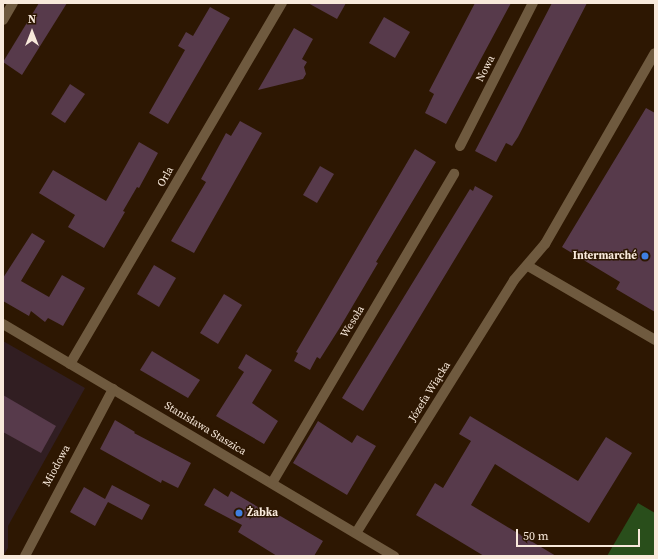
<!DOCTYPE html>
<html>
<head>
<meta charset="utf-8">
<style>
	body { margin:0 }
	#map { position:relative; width:658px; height:559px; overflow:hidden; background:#2d1702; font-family:"Source Serif 4",serif }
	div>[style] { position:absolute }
	.education>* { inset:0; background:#311e22 }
	.green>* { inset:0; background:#294e1b }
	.building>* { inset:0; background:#573a4b }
	.minor>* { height:10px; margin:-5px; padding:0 5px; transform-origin:5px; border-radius:5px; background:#6f5a3f }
	.dots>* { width:11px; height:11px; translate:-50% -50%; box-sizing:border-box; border:2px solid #2d1702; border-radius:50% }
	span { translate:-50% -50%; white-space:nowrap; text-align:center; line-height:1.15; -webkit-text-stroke:3px #2d1702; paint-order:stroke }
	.street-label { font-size:11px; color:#f8e9db }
	.poi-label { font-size:11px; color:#f8e9db; font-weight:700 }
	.right { translate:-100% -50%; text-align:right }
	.left { translate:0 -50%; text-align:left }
	.frame { position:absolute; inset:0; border:4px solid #f8e9db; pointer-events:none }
	.north { position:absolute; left:12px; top:12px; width:40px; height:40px; -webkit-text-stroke:3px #2d1702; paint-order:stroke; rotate:0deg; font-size:11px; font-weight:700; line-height:16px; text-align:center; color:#f8e9db }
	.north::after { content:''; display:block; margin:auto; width:14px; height:18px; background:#f8e9db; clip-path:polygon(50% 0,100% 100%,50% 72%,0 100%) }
	.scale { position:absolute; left:516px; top:529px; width:124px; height:18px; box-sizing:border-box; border:2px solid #f8e9db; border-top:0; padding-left:5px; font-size:12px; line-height:14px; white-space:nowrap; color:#f8e9db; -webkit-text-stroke:3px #2d1702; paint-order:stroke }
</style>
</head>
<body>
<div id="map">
	<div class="education">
		<div style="clip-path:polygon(3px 341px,85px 388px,8px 526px,8px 548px,3px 556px)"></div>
	</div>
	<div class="green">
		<div style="clip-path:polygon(638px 503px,655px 513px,655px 556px,607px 556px)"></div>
	</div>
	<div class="building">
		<div style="clip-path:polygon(39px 3px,67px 3px,22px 75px,3px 62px)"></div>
		<div style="clip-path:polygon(308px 3px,346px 3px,337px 19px)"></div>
		<div style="clip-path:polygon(475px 3px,511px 3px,446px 124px,425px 113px,434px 94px,429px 91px)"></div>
		<div style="clip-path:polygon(552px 3px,587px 3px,518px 137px,512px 146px,506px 143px,496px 162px,475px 151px)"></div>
		<div style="clip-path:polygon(210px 7px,230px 18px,168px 124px,149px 113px,185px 50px,178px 46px,186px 32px,193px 36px)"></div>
		<div style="clip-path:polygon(384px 17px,410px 32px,395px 58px,369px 43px)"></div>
		<div style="clip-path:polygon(294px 28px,313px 39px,302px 59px,307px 62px,304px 67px,306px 74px,303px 79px,258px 90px)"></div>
		<div style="clip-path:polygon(70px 84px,85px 94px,65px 123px,51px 114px)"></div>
		<div style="clip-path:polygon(646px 108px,655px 113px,655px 312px,616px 289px,620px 282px,562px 247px)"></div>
		<div style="clip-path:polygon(240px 121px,262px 133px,194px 253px,171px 241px,206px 182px,201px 179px,226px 133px,231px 136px)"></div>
		<div style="clip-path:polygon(139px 142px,158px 153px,139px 188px,137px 187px,123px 211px,125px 212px,104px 248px,68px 227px,75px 215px,39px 193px,53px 170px,106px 201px)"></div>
		<div style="clip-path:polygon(415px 149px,436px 162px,376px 262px,378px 263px,339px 329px,320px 359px,317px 357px,310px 370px,294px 361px,298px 353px,296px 352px)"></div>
		<div style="clip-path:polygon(320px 166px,334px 174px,317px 203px,303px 195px)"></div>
		<div style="clip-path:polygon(475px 186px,493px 196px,363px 411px,342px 398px,470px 189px,473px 191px)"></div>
		<div style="clip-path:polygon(32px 233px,45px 241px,21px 281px,49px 297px,62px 275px,85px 288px,63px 326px,48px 318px,45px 322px,31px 311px,29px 316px,3px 301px,3px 278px)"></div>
		<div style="clip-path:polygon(154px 265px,176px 278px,159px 307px,137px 294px)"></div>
		<div style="clip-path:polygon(224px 294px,242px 305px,218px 344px,200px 333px)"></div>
		<div style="clip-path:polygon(152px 351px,200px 380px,188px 398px,140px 370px)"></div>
		<div style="clip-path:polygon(246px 354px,272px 370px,252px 403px,278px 421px,264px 444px,216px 416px,244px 372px,238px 368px)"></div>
		<div style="clip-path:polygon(3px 395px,56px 426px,41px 453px,3px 432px)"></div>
		<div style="clip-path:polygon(470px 416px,578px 481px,606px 437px,632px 453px,589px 523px,495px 464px,471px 505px,556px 556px,484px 556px,416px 515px,435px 483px,443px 488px,471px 441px,459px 434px)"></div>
		<div style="clip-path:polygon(115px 420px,135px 432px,134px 433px,191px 463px,178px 488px,162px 480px,161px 483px,100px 449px)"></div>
		<div style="clip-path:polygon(318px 421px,352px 443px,357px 435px,376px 446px,347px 495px,293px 463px)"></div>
		<div style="clip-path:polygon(112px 485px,150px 505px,142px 520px,108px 502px,95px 526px,70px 512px,84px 487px,105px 499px)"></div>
		<div style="clip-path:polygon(214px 488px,228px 497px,231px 491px,263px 510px,265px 507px,323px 541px,314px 556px,277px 556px,238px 532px,242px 525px,204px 505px)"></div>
	</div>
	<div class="minor">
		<div style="left:3px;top:20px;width:20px;rotate:-60deg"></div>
		<div style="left:460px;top:146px;width:161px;rotate:-63deg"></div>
		<div style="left:528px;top:266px;width:147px;rotate:30.2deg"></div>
		<div style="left:3px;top:324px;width:455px;rotate:30.7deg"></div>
		<div style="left:70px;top:364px;width:419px;rotate:-59.6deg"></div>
		<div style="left:272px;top:483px;width:359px;rotate:-59.5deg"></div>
		<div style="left:356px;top:533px;width:298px;rotate:-58deg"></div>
		<div style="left:514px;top:280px;width:48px;rotate:-49.3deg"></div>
		<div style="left:545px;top:244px;width:220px;rotate:-60.1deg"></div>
		<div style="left:25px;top:556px;width:189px;rotate:-62.2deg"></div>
	</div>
	<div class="dots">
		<div style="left:645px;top:256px;background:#3f7fe0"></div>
		<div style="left:239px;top:513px;background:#3f7fe0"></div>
	</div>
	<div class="street-label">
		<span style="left:486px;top:69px;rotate:-63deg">Nowa</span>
		<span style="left:166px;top:177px;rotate:-60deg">Orla</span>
		<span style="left:353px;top:322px;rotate:-59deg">Wesoła</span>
		<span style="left:430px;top:392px;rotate:-58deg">Józefa Wiącka</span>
		<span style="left:205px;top:429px;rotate:31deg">Stanisława Staszica</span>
		<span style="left:57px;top:466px;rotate:-62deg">Miodowa</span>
	</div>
	<div class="poi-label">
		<span class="right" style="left:637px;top:256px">Intermarché</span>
		<span class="left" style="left:247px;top:513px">Żabka</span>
	</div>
	<div class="frame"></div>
	<div class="north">N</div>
	<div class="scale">50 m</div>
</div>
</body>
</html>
